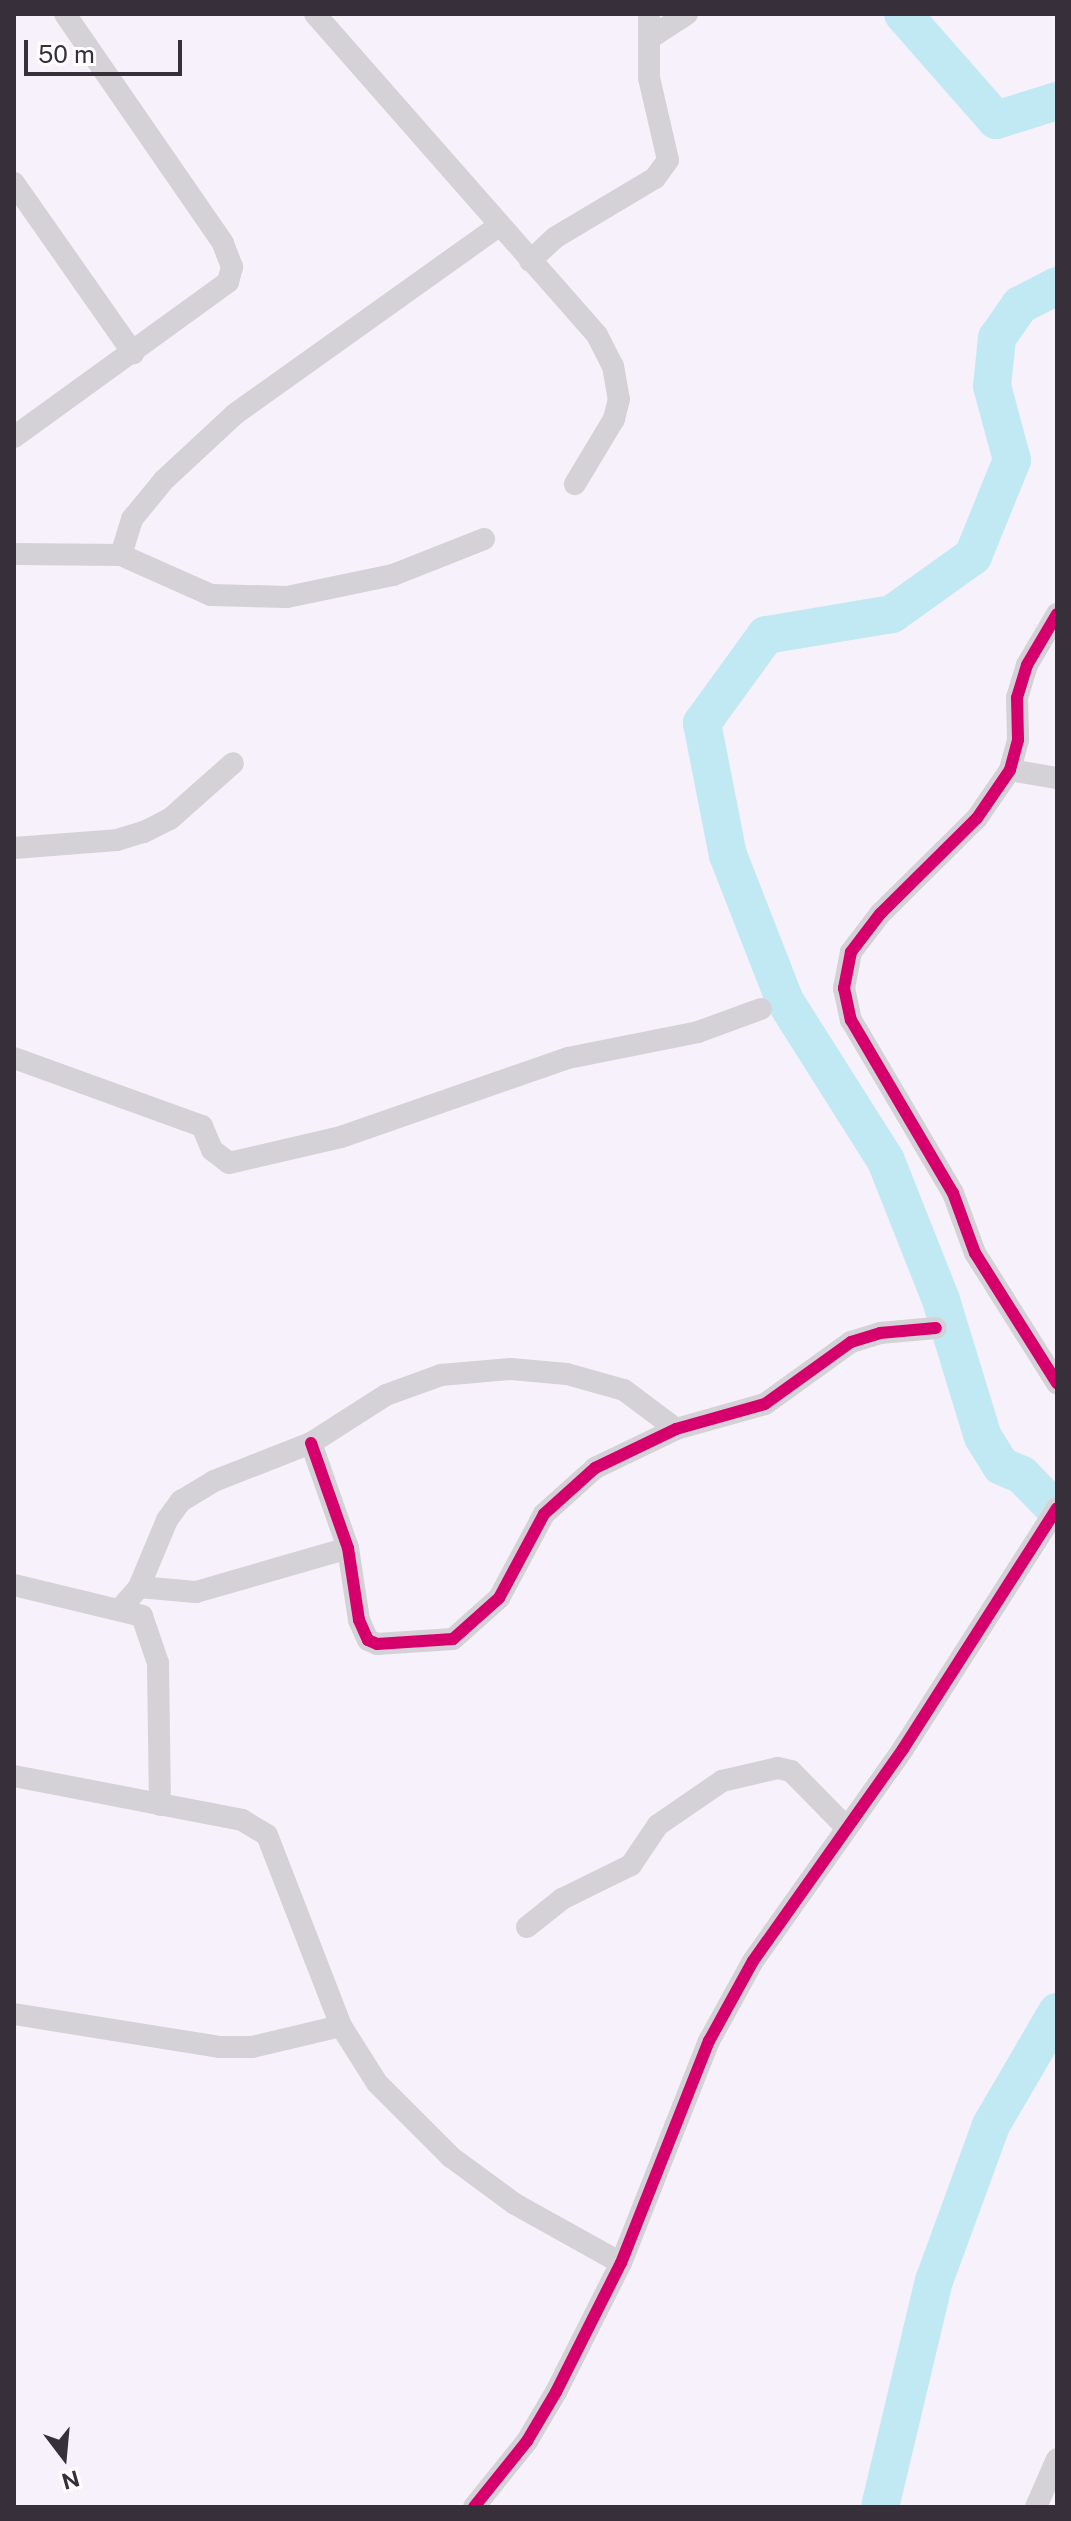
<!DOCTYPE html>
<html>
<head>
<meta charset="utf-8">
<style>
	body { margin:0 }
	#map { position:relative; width:1071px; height:2521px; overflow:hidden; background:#f6f1fa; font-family:"Public Sans",sans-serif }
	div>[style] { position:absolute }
	.river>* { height:38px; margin:-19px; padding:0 19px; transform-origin:19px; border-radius:19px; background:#c1e9f4 }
	.minor>* { height:22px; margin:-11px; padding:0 11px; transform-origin:11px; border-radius:11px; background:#d4d2d6 }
	.cycleway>* { height:12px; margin:-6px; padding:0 6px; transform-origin:6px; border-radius:6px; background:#d6006c }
	span { translate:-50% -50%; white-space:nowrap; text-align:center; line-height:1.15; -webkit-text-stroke:8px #fff; paint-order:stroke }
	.frame { position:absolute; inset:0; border:16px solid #37303b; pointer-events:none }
	.north { position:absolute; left:24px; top:2417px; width:80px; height:80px; -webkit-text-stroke:6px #fff; paint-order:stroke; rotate:164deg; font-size:22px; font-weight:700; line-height:32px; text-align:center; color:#37303b }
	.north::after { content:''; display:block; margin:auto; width:28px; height:36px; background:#37303b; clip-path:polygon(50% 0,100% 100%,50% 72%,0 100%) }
	.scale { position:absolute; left:24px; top:40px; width:158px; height:36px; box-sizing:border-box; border:4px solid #37303b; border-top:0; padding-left:10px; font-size:24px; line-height:28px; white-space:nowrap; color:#37303b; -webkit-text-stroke:6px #fff; paint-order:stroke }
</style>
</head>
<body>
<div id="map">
	<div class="river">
		<div style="left:903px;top:14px;width:141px;rotate:48.7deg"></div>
		<div style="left:996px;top:120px;width:64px;rotate:-17.3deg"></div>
		<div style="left:1057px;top:286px;width:42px;rotate:152.8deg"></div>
		<div style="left:1020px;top:305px;width:40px;rotate:124.9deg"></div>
		<div style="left:997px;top:338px;width:48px;rotate:95.9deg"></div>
		<div style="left:992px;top:386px;width:77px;rotate:74.9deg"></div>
		<div style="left:1012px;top:460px;width:104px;rotate:112.1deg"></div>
		<div style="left:973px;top:556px;width:100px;rotate:144.4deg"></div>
		<div style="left:892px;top:614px;width:128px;rotate:170.5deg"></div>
		<div style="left:766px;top:635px;width:109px;rotate:126deg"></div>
		<div style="left:702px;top:723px;width:135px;rotate:78.9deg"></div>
		<div style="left:728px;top:855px;width:157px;rotate:68.7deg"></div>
		<div style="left:785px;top:1001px;width:189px;rotate:57.7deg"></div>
		<div style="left:886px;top:1161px;width:149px;rotate:68.4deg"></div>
		<div style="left:941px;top:1300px;width:143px;rotate:73deg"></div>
		<div style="left:983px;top:1437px;width:34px;rotate:58deg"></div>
		<div style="left:1001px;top:1466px;width:23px;rotate:23deg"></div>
		<div style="left:1022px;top:1475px;width:50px;rotate:45.8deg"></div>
		<div style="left:880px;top:2507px;width:232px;rotate:-76.6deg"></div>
		<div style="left:934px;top:2281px;width:166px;rotate:-69.9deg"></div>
		<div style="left:991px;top:2125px;width:131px;rotate:-59.7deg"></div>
	</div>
	<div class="minor">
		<div style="left:315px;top:14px;width:427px;rotate:48.7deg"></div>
		<div style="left:597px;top:335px;width:35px;rotate:63deg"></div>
		<div style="left:613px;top:366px;width:34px;rotate:80deg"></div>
		<div style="left:619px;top:399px;width:21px;rotate:104deg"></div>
		<div style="left:614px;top:419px;width:76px;rotate:121deg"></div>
		<div style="left:650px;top:38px;width:44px;rotate:-33deg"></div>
		<div style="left:14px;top:183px;width:208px;rotate:55deg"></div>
		<div style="left:530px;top:261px;width:35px;rotate:-43deg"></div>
		<div style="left:556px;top:237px;width:115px;rotate:-30.8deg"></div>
		<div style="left:655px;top:178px;width:22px;rotate:-54deg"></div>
		<div style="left:668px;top:160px;width:84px;rotate:-103deg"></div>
		<div style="left:649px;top:78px;width:64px;rotate:-90deg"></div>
		<div style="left:14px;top:437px;width:264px;rotate:-35.9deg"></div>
		<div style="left:228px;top:282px;width:16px;rotate:-75deg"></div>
		<div style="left:232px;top:267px;width:26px;rotate:-111deg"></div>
		<div style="left:223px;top:243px;width:278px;rotate:-124.6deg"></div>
		<div style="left:14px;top:554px;width:107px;rotate:0.5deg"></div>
		<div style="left:121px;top:555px;width:98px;rotate:24deg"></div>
		<div style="left:211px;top:595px;width:76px;rotate:1.5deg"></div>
		<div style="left:287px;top:597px;width:108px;rotate:-11.7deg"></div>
		<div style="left:393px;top:575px;width:98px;rotate:-21.6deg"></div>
		<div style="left:121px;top:555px;width:38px;rotate:-73deg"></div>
		<div style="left:132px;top:519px;width:50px;rotate:-50.6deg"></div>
		<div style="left:164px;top:480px;width:97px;rotate:-42.9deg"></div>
		<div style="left:235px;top:414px;width:324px;rotate:-35.5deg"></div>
		<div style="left:1057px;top:614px;width:59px;rotate:120.5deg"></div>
		<div style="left:1027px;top:665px;width:34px;rotate:107deg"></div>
		<div style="left:1017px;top:698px;width:42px;rotate:88.6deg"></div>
		<div style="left:1018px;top:740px;width:31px;rotate:105deg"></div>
		<div style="left:1010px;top:770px;width:58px;rotate:124.5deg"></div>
		<div style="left:977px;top:818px;width:136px;rotate:135.3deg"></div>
		<div style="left:880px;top:914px;width:48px;rotate:127.3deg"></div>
		<div style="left:851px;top:952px;width:37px;rotate:101deg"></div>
		<div style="left:844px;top:988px;width:33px;rotate:78deg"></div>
		<div style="left:851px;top:1020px;width:201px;rotate:59.5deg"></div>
		<div style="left:953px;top:1193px;width:64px;rotate:69.9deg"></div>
		<div style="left:975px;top:1253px;width:154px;rotate:57.8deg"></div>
		<div style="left:1010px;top:770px;width:48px;rotate:9.7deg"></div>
		<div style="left:14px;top:848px;width:103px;rotate:-4.4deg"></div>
		<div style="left:117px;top:840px;width:28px;rotate:-17deg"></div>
		<div style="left:144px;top:832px;width:29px;rotate:-27deg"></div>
		<div style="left:170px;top:819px;width:84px;rotate:-41.6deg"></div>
		<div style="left:14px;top:1058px;width:200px;rotate:19.9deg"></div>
		<div style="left:202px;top:1126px;width:26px;rotate:67deg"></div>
		<div style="left:212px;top:1150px;width:21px;rotate:37deg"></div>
		<div style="left:229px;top:1163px;width:115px;rotate:-13.1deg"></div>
		<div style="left:341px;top:1137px;width:240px;rotate:-19.2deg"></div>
		<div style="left:568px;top:1058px;width:133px;rotate:-11.3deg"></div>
		<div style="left:698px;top:1032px;width:67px;rotate:-20.1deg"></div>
		<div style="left:311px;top:1443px;width:111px;rotate:70.6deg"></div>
		<div style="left:348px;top:1548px;width:73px;rotate:81.3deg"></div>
		<div style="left:359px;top:1620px;width:22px;rotate:66deg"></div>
		<div style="left:368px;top:1640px;width:10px;rotate:24deg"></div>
		<div style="left:377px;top:1644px;width:76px;rotate:-3.8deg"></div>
		<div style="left:453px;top:1639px;width:62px;rotate:-41.7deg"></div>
		<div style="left:499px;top:1598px;width:95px;rotate:-61.8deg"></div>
		<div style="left:544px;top:1514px;width:69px;rotate:-42deg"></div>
		<div style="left:595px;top:1468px;width:90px;rotate:-25.7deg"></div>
		<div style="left:676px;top:1429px;width:92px;rotate:-15.7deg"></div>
		<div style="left:765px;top:1404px;width:106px;rotate:-35.8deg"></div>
		<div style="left:851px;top:1342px;width:30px;rotate:-17deg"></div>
		<div style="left:880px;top:1333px;width:56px;rotate:-5.1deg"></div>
		<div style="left:14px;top:1585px;width:132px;rotate:13.6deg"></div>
		<div style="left:142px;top:1616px;width:50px;rotate:71.2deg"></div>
		<div style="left:158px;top:1663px;width:142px;rotate:89.2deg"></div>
		<div style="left:139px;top:1587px;width:57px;rotate:5deg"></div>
		<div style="left:196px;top:1592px;width:158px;rotate:-16.1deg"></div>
		<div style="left:121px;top:1608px;width:28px;rotate:-49deg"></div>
		<div style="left:139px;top:1587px;width:73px;rotate:-67.3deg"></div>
		<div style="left:167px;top:1520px;width:24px;rotate:-54deg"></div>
		<div style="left:181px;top:1501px;width:39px;rotate:-31deg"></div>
		<div style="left:214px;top:1481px;width:104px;rotate:-21.4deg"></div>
		<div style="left:311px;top:1443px;width:89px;rotate:-32.6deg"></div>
		<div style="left:386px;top:1395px;width:59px;rotate:-20deg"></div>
		<div style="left:441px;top:1375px;width:70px;rotate:-4.9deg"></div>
		<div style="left:511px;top:1369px;width:56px;rotate:5.1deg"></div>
		<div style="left:567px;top:1374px;width:59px;rotate:15.7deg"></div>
		<div style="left:624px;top:1390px;width:65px;rotate:36.9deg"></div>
		<div style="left:14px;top:1776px;width:232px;rotate:10.9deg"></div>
		<div style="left:242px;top:1820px;width:29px;rotate:31deg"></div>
		<div style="left:267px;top:1835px;width:205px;rotate:68.8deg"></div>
		<div style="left:341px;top:2026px;width:67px;rotate:57.7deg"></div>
		<div style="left:377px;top:2083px;width:105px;rotate:45deg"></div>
		<div style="left:451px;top:2157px;width:79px;rotate:36.3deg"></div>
		<div style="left:515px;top:2204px;width:121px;rotate:29.1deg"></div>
		<div style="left:527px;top:1927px;width:45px;rotate:-38.7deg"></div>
		<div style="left:562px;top:1899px;width:77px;rotate:-26.2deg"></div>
		<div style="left:631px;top:1865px;width:48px;rotate:-56deg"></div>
		<div style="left:658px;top:1825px;width:78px;rotate:-34.5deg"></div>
		<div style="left:722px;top:1781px;width:57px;rotate:-13.1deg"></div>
		<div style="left:778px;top:1768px;width:13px;rotate:13deg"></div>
		<div style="left:791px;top:1771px;width:77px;rotate:45.5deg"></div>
		<div style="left:14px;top:2014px;width:209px;rotate:9.1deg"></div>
		<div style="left:220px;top:2047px;width:32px"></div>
		<div style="left:252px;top:2047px;width:91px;rotate:-13.3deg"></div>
		<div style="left:474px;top:2507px;width:85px;rotate:-51.2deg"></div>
		<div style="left:527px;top:2441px;width:57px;rotate:-59.4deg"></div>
		<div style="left:556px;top:2392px;width:144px;rotate:-63.3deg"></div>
		<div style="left:621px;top:2263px;width:239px;rotate:-68.4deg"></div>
		<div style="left:709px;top:2041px;width:91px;rotate:-61.2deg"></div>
		<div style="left:753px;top:1961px;width:260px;rotate:-54.7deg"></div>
		<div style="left:903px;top:1749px;width:286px;rotate:-57.4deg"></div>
		<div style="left:1036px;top:2507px;width:52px;rotate:-66.4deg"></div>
	</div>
	<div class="cycleway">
		<div style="left:1057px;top:614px;width:59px;rotate:120.5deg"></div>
		<div style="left:1027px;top:665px;width:34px;rotate:107deg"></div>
		<div style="left:1017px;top:698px;width:42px;rotate:88.6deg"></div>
		<div style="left:1018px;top:740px;width:31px;rotate:105deg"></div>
		<div style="left:1010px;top:770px;width:58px;rotate:124.5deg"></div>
		<div style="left:977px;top:818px;width:136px;rotate:135.3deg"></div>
		<div style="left:880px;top:914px;width:48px;rotate:127.3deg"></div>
		<div style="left:851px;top:952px;width:37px;rotate:101deg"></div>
		<div style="left:844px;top:988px;width:33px;rotate:78deg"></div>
		<div style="left:851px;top:1020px;width:201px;rotate:59.5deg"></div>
		<div style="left:953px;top:1193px;width:64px;rotate:69.9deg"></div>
		<div style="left:975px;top:1253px;width:154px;rotate:57.8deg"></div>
		<div style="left:311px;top:1443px;width:111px;rotate:70.6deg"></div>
		<div style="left:348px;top:1548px;width:73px;rotate:81.3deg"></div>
		<div style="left:359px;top:1620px;width:22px;rotate:66deg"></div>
		<div style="left:368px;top:1640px;width:10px;rotate:24deg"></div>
		<div style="left:377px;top:1644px;width:76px;rotate:-3.8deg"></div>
		<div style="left:453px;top:1639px;width:62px;rotate:-41.7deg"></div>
		<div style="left:499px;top:1598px;width:95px;rotate:-61.8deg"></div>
		<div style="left:544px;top:1514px;width:69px;rotate:-42deg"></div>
		<div style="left:595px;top:1468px;width:90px;rotate:-25.7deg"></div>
		<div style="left:676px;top:1429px;width:92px;rotate:-15.7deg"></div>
		<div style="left:765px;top:1404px;width:106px;rotate:-35.8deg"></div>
		<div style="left:851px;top:1342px;width:30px;rotate:-17deg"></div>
		<div style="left:880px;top:1333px;width:56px;rotate:-5.1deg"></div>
		<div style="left:474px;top:2507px;width:85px;rotate:-51.2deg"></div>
		<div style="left:527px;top:2441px;width:57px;rotate:-59.4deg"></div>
		<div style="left:556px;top:2392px;width:144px;rotate:-63.3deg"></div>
		<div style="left:621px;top:2263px;width:239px;rotate:-68.4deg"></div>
		<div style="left:709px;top:2041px;width:91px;rotate:-61.2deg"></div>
		<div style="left:753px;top:1961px;width:260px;rotate:-54.7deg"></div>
		<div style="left:903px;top:1749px;width:286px;rotate:-57.4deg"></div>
	</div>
	<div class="frame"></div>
	<div class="north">N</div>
	<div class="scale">50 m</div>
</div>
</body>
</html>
